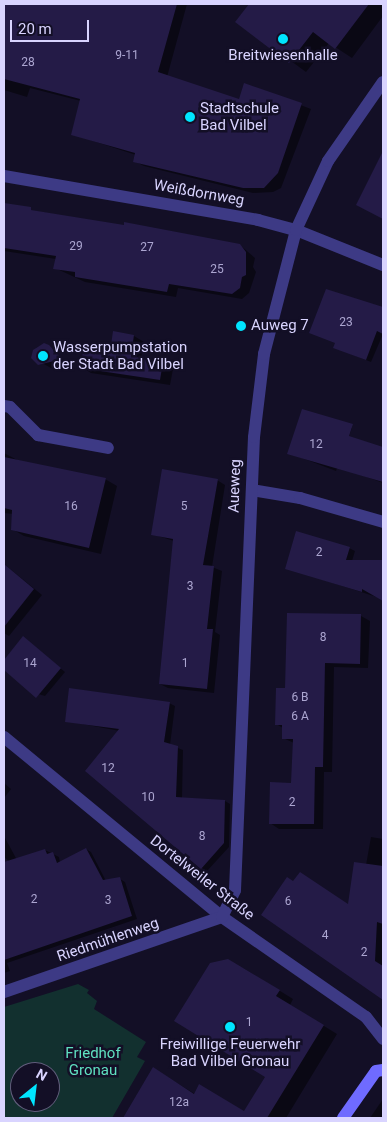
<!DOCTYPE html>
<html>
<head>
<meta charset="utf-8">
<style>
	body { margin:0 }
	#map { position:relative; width:387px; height:1122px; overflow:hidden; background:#130f26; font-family:Roboto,sans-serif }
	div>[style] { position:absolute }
	.green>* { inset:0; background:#12302f }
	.shadow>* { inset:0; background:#0007 }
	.building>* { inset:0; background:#241b47 }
	.street>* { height:12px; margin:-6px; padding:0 6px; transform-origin:6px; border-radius:6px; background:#3d3a85 }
	.secondary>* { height:12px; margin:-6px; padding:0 6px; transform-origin:6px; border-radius:6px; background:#6f6bff }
	.dots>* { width:14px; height:14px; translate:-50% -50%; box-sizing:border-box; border:2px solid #130f26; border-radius:50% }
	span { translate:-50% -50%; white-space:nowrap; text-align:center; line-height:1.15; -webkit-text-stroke:5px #130f26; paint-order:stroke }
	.number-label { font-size:12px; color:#aca6d1 }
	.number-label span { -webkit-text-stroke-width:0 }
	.poi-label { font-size:15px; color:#d9d4ff }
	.left { translate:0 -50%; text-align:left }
	.street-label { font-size:15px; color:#d9d4ff }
	.park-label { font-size:15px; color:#5fe0c0 }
	.frame { position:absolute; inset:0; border:5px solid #d9d4ff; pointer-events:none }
	.north { position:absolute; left:10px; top:1062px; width:50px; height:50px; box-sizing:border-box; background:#130f26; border:1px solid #625e7d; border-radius:50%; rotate:29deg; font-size:14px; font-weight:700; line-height:20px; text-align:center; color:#d9d4ff }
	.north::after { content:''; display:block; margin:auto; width:18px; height:22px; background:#00e5ff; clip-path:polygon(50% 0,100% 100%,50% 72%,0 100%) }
	.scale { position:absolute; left:10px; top:20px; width:79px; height:22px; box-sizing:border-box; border:2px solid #d9d4ff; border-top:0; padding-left:6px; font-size:15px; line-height:18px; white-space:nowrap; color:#d9d4ff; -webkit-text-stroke:4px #130f26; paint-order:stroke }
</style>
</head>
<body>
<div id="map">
	<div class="green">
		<div style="clip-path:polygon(evenodd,78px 984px,89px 990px,87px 993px,97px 1001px,94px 1009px,146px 1042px,137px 1057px,145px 1061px,112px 1118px,4px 1118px,4px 1007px,78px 984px,20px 1072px,50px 1072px,50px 1102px,20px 1102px,20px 1072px)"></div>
	</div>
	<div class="shadow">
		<div style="clip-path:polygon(17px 4px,187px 4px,167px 77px,240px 101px,245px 84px,311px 109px,281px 188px,273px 192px,253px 193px,144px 166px,134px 161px,136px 155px,72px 134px,81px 101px,30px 88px,27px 97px,4px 90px,4px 29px,10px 31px)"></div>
		<div style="clip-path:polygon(250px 4px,383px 4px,383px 16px,352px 58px,329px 43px,306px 72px,236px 21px)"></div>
		<div style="clip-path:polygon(4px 206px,240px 245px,255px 258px,253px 267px,256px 272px,249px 293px,242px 299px,178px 288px,176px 297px,85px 282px,55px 268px,56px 259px,4px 251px)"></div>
		<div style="clip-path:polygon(327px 290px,383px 309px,383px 334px,371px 362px,341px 350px)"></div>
		<div style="clip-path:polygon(114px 333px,134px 336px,144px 342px,141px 359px,163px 363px,173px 369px,170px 385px,91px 373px,82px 367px,111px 353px)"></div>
		<div style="clip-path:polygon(44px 344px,50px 347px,66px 363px,51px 368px,33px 358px,36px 348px)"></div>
		<div style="clip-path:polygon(341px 422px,352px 428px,336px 471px,289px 453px)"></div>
		<div style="clip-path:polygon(372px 445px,383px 448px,383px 483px,359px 474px)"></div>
		<div style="clip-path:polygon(4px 453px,19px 461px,105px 479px,117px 486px,101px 554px,24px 536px,12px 529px,13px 514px,4px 513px)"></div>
		<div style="clip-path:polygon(217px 480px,225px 485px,212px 567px,222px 571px,215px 632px,220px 635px,214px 693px,168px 688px,160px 684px,174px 541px,152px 534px)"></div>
		<div style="clip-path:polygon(349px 548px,355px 551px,352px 561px,364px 561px,383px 570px,383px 599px,286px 568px)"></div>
		<div style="clip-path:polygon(4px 564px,42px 595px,9px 636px,4px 633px)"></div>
		<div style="clip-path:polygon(361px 616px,370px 621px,368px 668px,334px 667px,332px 772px,324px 772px,323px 829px,279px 829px,270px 823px,292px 784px,294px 743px,283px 738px,283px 728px,276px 724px,286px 689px)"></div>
		<div style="clip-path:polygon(24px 638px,65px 672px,45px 696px,32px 692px,4px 669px,4px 662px)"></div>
		<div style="clip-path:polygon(169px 703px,175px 706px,170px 745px,183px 750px,182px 798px,225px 801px,230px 804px,229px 847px,207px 871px,202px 868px,120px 731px,66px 721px)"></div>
		<div style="clip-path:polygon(4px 783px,11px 789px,4px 798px)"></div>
		<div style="clip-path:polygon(4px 836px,17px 860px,45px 850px,59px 857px,60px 863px,86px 849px,91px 852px,106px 881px,120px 879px,125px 882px,137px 919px,7px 963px,10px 971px,4px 973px,4px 894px,7px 893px,4px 864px,10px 862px,4px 857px)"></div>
		<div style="clip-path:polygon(371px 837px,383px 839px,383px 999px,263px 915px,349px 905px,366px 865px)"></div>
		<div style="clip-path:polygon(243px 968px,293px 999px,290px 1005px,337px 1034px,286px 1118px,124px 1118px,154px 1069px,195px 1094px,245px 1112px,266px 1077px)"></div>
		<div style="clip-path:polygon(383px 1099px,383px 1118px,370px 1118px)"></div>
	</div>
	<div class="building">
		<div style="clip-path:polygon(4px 4px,177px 4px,158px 72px,239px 99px,244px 83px,302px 103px,278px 173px,264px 188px,243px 188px,133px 162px,135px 153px,71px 135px,80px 99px,4px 79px)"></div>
		<div style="clip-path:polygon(249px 4px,369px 4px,335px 49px,313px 32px,289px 63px,235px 22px)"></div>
		<div style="clip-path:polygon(383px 151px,383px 219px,356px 205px)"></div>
		<div style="clip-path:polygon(4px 203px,31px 207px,31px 210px,124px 225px,124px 222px,240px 244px,246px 252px,246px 275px,242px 277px,240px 288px,232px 294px,169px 284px,167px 292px,75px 277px,75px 272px,53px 269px,56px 256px,4px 248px)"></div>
		<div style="clip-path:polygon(326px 289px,383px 307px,383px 334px,377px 331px,366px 360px,333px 348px,335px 343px,309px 333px)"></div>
		<div style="clip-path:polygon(113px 331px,134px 335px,131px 356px,163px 362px,160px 380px,80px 368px,84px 347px,110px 352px)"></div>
		<div style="clip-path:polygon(44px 343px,49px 345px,62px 359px,38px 365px,31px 358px,33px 350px)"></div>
		<div style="clip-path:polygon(302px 409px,353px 424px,349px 436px,383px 447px,383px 482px,287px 454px)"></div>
		<div style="clip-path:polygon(4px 457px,106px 478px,89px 548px,11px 530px,12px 510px,4px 508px)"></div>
		<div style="clip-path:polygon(162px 469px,218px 479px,203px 565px,214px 566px,207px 629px,213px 629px,207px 689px,159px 684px,173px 539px,151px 535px)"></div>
		<div style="clip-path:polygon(296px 531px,350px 547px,346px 560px,383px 560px,383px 601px,362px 589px,362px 592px,285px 569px)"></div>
		<div style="clip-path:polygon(4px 564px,34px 589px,4px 627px)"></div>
		<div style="clip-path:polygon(287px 613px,361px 614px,360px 664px,325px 663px,323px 767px,315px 767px,314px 824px,269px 824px,270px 782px,291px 783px,293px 739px,282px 739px,282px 725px,275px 725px,276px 688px,285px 688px)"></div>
		<div style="clip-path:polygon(23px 636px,61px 668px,36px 698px,4px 670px,4px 660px)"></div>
		<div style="clip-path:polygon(69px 688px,170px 702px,164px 742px,178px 746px,176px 797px,225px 800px,224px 843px,201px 869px,85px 771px,119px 729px,65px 722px)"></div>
		<div style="clip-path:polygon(86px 848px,103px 880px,120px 877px,132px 916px,4px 960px,4px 862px,45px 849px,47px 854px,53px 852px,57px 863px)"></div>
		<div style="clip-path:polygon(354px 862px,383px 866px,383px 924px,377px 922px,375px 961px,383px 966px,383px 1000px,261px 915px,287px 877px,293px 881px,300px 872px,348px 904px)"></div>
		<div style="clip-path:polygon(228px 959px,280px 990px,276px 996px,324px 1025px,267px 1118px,123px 1118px,153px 1067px,194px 1094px,199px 1084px,244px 1111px,265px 1077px,174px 1021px,210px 963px)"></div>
	</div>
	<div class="street">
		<div style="left:4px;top:176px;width:258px;rotate:9.8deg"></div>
		<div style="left:258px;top:220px;width:39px;rotate:15deg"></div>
		<div style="left:296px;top:230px;width:94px;rotate:21.9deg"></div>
		<div style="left:4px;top:406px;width:6px;rotate:9deg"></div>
		<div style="left:10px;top:407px;width:40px;rotate:45deg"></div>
		<div style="left:38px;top:435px;width:71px;rotate:10.5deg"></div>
		<div style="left:252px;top:490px;width:49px;rotate:9.5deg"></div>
		<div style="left:300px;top:498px;width:86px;rotate:16.1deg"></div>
		<div style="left:4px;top:737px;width:283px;rotate:39.5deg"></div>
		<div style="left:222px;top:917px;width:175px;rotate:34.8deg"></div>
		<div style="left:366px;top:1017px;width:28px;rotate:52deg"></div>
		<div style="left:4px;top:992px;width:231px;rotate:-19deg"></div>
		<div style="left:222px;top:917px;width:30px;rotate:-64deg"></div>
		<div style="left:235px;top:890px;width:453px;rotate:-87.6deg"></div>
		<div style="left:254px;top:437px;width:84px;rotate:-83.1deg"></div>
		<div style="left:264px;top:354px;width:128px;rotate:-75.5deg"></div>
		<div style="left:296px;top:230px;width:76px;rotate:-65.1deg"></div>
		<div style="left:328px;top:161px;width:96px;rotate:-55.2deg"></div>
	</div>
	<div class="secondary">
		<div style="left:343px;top:1118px;width:57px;rotate:-54.9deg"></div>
		<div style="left:376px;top:1071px;width:7px;rotate:-8deg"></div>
	</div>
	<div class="dots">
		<div style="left:283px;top:39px;background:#00e5ff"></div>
		<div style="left:190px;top:117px;background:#00e5ff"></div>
		<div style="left:241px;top:326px;background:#00e5ff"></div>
		<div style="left:43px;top:356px;background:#00e5ff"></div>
		<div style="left:230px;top:1027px;background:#00e5ff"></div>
	</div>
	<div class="number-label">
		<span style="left:127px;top:56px">9-11</span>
		<span style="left:28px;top:63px">28</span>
		<span style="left:76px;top:247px">29</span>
		<span style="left:147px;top:248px">27</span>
		<span style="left:217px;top:270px">25</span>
		<span style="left:346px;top:323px">23</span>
		<span style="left:316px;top:445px">12</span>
		<span style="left:71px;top:507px">16</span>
		<span style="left:184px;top:507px">5</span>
		<span style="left:319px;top:553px">2</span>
		<span style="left:190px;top:587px">3</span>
		<span style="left:323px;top:638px">8</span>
		<span style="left:30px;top:664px">14</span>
		<span style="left:185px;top:664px">1</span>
		<span style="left:300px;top:698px">6 B</span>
		<span style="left:300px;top:717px">6 A</span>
		<span style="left:108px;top:769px">12</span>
		<span style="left:148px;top:798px">10</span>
		<span style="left:292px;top:803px">2</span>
		<span style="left:202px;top:837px">8</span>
		<span style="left:34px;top:900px">2</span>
		<span style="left:108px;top:901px">3</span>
		<span style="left:288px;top:902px">6</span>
		<span style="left:325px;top:936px">4</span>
		<span style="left:364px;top:953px">2</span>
		<span style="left:249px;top:1023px">1</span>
		<span style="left:179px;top:1103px">12a</span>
	</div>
	<div class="poi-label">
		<span style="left:283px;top:56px">Breitwiesenhalle</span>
		<span class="left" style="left:200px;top:117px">Stadtschule<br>Bad Vilbel</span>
		<span class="left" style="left:251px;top:326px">Auweg 7</span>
		<span class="left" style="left:53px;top:356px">Wasserpumpstation<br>der Stadt Bad Vilbel</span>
		<span style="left:230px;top:1053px">Freiwillige Feuerwehr<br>Bad Vilbel Gronau</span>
	</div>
	<div class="street-label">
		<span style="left:199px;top:193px;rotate:10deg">Weißdornweg</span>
		<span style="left:235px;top:486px;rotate:-88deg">Aueweg</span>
		<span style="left:202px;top:878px;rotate:38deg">Dortelweiler Straße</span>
		<span style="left:108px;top:940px;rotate:-19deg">Riedmühlenweg</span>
	</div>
	<div class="park-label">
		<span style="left:93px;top:1062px">Friedhof<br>Gronau</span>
	</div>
	<div class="frame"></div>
	<div class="north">N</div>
	<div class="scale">20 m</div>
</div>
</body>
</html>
